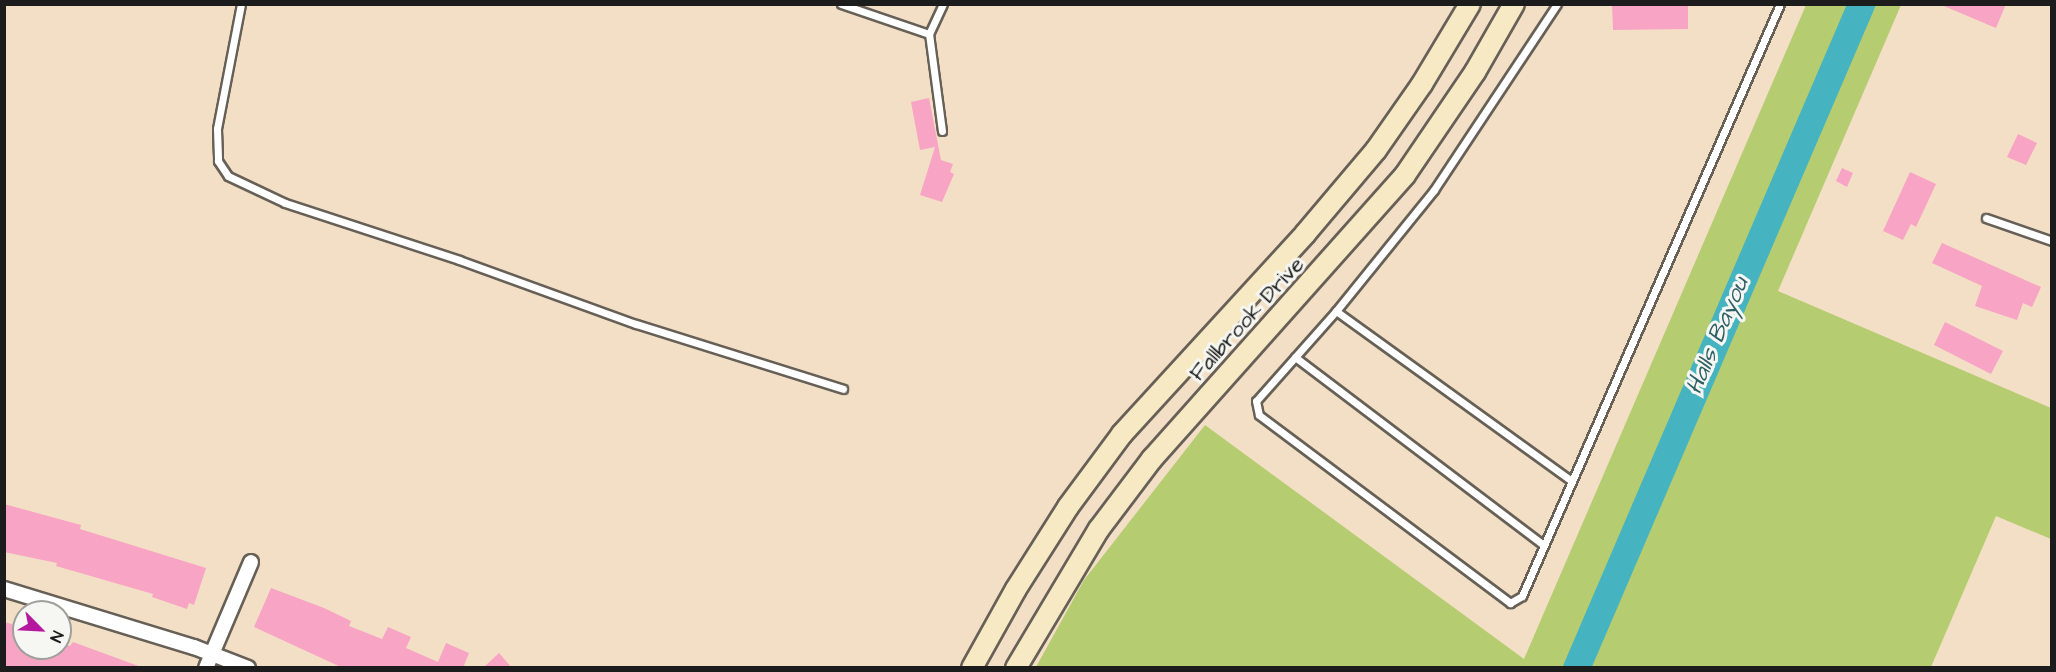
<!DOCTYPE html>
<html>
<head>
<meta charset="utf-8">
<style>
	body { margin:0 }
	#map { position:relative; width:2056px; height:672px; overflow:hidden; background:#f3dfc5; font-family:"Architects Daughter",sans-serif }
	div>[style] { position:absolute }
	.green>* { inset:0; background:#b5cc71 }
	.river>* { height:27px; margin:-13.5px; padding:0 13.5px; transform-origin:13.5px; border-radius:13.5px; background:#45b3c0 }
	.building>* { inset:0; background:#f8a4c5 }
	.roads { filter:drop-shadow(2px 0 #676057) drop-shadow(-2px 0 #676057) drop-shadow(0 2px #676057) drop-shadow(0 -2px #676057) }
	.service>* { height:7px; margin:-3.5px; padding:0 3.5px; transform-origin:3.5px; border-radius:3.5px; background:#fff }
	.minor>* { height:14px; margin:-7px; padding:0 7px; transform-origin:7px; border-radius:7px; background:#fff }
	.secondary>* { height:20px; margin:-10px; padding:0 10px; transform-origin:10px; border-radius:10px; background:#f7e9c3 }
	span { translate:-50% -50%; white-space:nowrap; text-align:center; line-height:1.15; -webkit-text-stroke:6px #f6f6f2; paint-order:stroke }
	.street-label { font-size:22px; color:#1c1c1c }
	.water-label { font-size:24px; color:#2e6066; font-style:italic }
	.frame { position:absolute; inset:0; border:6px solid #1c1c1c; pointer-events:none }
	.north { position:absolute; left:12px; top:600px; width:60px; height:60px; box-sizing:border-box; background:#f6f6f2; border:2px solid #9f9f9c; border-radius:50%; rotate:114deg; font-size:16px; font-weight:700; line-height:24px; text-align:center; color:#1c1c1c }
	.north::after { content:''; display:block; margin:auto; width:21px; height:27px; background:#b5179e; clip-path:polygon(50% 0,100% 100%,50% 72%,0 100%) }
</style>
</head>
<body>
<div id="map">
	<div class="green">
		<div style="clip-path:polygon(1806px 5px,1901px 5px,1778px 291px,2051px 408px,2051px 539px,1996px 516px,1931px 667px,1036px 667px,1084px 580px,1205px 425px,1524px 659px)"></div>
	</div>
	<div class="river">
		<div style="left:1576px;top:668px;width:723px;rotate:-66.77deg"></div>
	</div>
	<div class="building">
		<div style="clip-path:polygon(1612px 4px,1688px 4px,1688px 29px,1613px 30px)"></div>
		<div style="clip-path:polygon(1939px 4px,2006px 4px,1996px 28px)"></div>
		<div style="clip-path:polygon(929px 98px,941px 160px,953px 164px,950px 172px,954px 174px,942px 202px,920px 195px,935px 147px,920px 150px,911px 102px)"></div>
		<div style="clip-path:polygon(2018px 134px,2037px 143px,2026px 165px,2007px 157px)"></div>
		<div style="clip-path:polygon(1842px 168px,1853px 173px,1847px 187px,1836px 181px)"></div>
		<div style="clip-path:polygon(1910px 172px,1936px 184px,1916px 227px,1911px 224px,1903px 240px,1883px 231px)"></div>
		<div style="clip-path:polygon(1942px 243px,2041px 287px,2032px 307px,2023px 303px,2017px 320px,1975px 306px,1982px 286px,1932px 263px)"></div>
		<div style="clip-path:polygon(1945px 322px,2003px 351px,1991px 374px,1934px 345px)"></div>
		<div style="clip-path:polygon(4px 504px,81px 525px,80px 529px,206px 568px,194px 605px,189px 603px,187px 609px,152px 597px,153px 594px,56px 566px,57px 563px,4px 552px)"></div>
		<div style="clip-path:polygon(271px 588px,324px 608px,351px 621px,349px 626px,382px 639px,388px 627px,411px 637px,406px 648px,438px 662px,446px 643px,469px 653px,463px 668px,343px 668px,254px 627px)"></div>
		<div style="clip-path:polygon(4px 622px,24px 627px,24px 648px,60px 648px,60px 643px,70px 646px,73px 642px,144px 668px,4px 668px)"></div>
		<div style="clip-path:polygon(499px 653px,512px 668px,483px 668px)"></div>
	</div>
	<div class="roads">
		<div class="service">
			<div style="left:241px;top:4px;width:127px;rotate:100.9deg"></div>
			<div style="left:217px;top:129px;width:32px;rotate:88deg"></div>
			<div style="left:218px;top:161px;width:18px;rotate:56deg"></div>
			<div style="left:228px;top:176px;width:63px;rotate:25.3deg"></div>
			<div style="left:285px;top:203px;width:183px;rotate:18.1deg"></div>
			<div style="left:459px;top:260px;width:188px;rotate:19.9deg"></div>
			<div style="left:636px;top:324px;width:217px;rotate:17.4deg"></div>
			<div style="left:841px;top:4px;width:93px;rotate:18.8deg"></div>
			<div style="left:1557px;top:4px;width:223px;rotate:123.5deg"></div>
			<div style="left:1434px;top:190px;width:156px;rotate:129deg"></div>
			<div style="left:1336px;top:311px;width:120px;rotate:131.6deg"></div>
			<div style="left:1256px;top:401px;width:14px;rotate:78deg"></div>
			<div style="left:1259px;top:415px;width:314px;rotate:36.8deg"></div>
			<div style="left:1510px;top:603px;width:14px;rotate:-30deg"></div>
			<div style="left:1522px;top:596px;width:646px;rotate:-66.45deg"></div>
			<div style="left:942px;top:131px;width:98px;rotate:-97.6deg"></div>
			<div style="left:929px;top:34px;width:33px;rotate:-65deg"></div>
			<div style="left:1986px;top:218px;width:70px;rotate:19.2deg"></div>
			<div style="left:1336px;top:311px;width:291px;rotate:35.8deg"></div>
			<div style="left:1295px;top:357px;width:312px;rotate:37.1deg"></div>
		</div>
		<div class="minor">
			<div style="left:4px;top:589px;width:199px;rotate:17deg"></div>
			<div style="left:194px;top:647px;width:58px;rotate:21.3deg"></div>
			<div style="left:206px;top:668px;width:115px;rotate:-67deg"></div>
		</div>
		<div class="secondary">
			<div style="left:972px;top:668px;width:90px;rotate:-60.9deg"></div>
			<div style="left:1016px;top:589px;width:97px;rotate:-57.6deg"></div>
			<div style="left:1068px;top:507px;width:91px;rotate:-53.5deg"></div>
			<div style="left:1122px;top:434px;width:271px;rotate:-47.5deg"></div>
			<div style="left:1305px;top:234px;width:110px;rotate:-49.8deg"></div>
			<div style="left:1376px;top:150px;width:80px;rotate:-55.1deg"></div>
			<div style="left:1422px;top:84px;width:93px;rotate:-59deg"></div>
			<div style="left:1016px;top:668px;width:162px;rotate:-59.2deg"></div>
			<div style="left:1099px;top:529px;width:88px;rotate:-52.9deg"></div>
			<div style="left:1152px;top:459px;width:380px;rotate:-48.3deg"></div>
			<div style="left:1405px;top:175px;width:125px;rotate:-55.8deg"></div>
			<div style="left:1475px;top:72px;width:78px;rotate:-60.2deg"></div>
		</div>
	</div>
	<div class="street-label">
		<span style="left:1247px;top:319px;rotate:-48deg">Fallbrook Drive</span>
	</div>
	<div class="water-label">
		<span style="left:1718px;top:336px;rotate:-67deg">Halls Bayou</span>
	</div>
	<div class="frame"></div>
	<div class="north">N</div>
</div>
</body>
</html>
